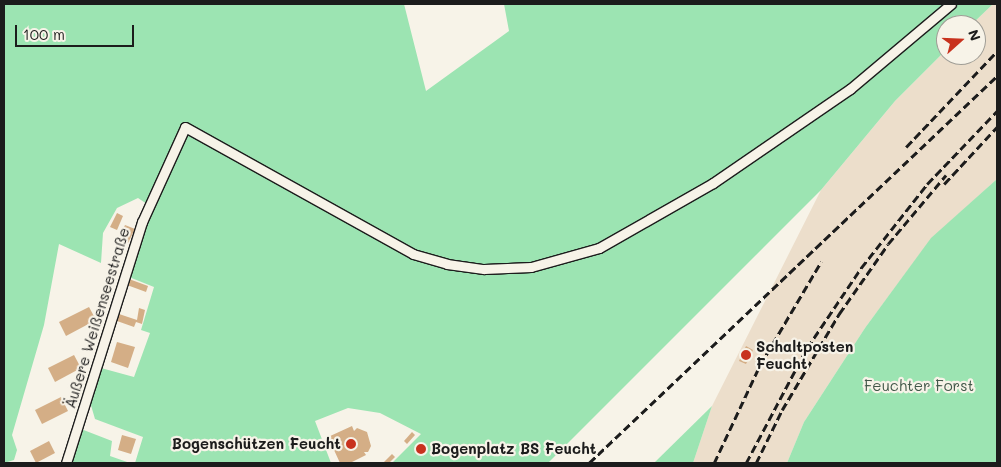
<!DOCTYPE html>
<html>
<head>
<meta charset="utf-8">
<style>
	body { margin:0 }
	#map { position:relative; width:1001px; height:467px; overflow:hidden; background:#f7f3e8; font-family:Mali,sans-serif }
	div>[style] { position:absolute }
	.built>* { inset:0; background:#ecdecb }
	.green>* { inset:0; background:#9ce4b2 }
	.building>* { inset:0; background:#d4ae86 }
	.roads { filter:drop-shadow(1px 0 #1c1c1c) drop-shadow(-1px 0 #1c1c1c) drop-shadow(0 1px #1c1c1c) drop-shadow(0 -1px #1c1c1c) }
	.minor>* { height:9px; margin:-4.5px; padding:0 4.5px; transform-origin:4.5px; border-radius:4.5px; background:#f7f3e8 }
	.rail>* { height:2.5px; margin-top:-1.25px; transform-origin:0; background:repeating-linear-gradient(90deg,#1c1c1c 0 8px,transparent 0 12px) }
	.dots>* { width:14px; height:14px; translate:-50% -50%; box-sizing:border-box; border:2px solid #f7f3e8; border-radius:50% }
	span { translate:-50% -50%; white-space:nowrap; text-align:center; line-height:1.15; -webkit-text-stroke:4.5px #f7f3e8; paint-order:stroke }
	.street-label { font-size:15px; color:#1c1c1c }
	.poi-label { font-size:15px; color:#1c1c1c; font-weight:700 }
	.left { translate:0 -50%; text-align:left }
	.right { translate:-100% -50%; text-align:right }
	.park-label { font-size:15px; color:#425849 }
	.frame { position:absolute; inset:0; border:5px solid #1c1c1c; pointer-events:none }
	.north { position:absolute; left:936px; top:15px; width:50px; height:50px; box-sizing:border-box; background:#f7f3e8; border:1px solid #9f9d96; border-radius:50%; rotate:70deg; font-size:14px; font-weight:700; line-height:20px; text-align:center; color:#1c1c1c }
	.north::after { content:''; display:block; margin:auto; width:18px; height:22px; background:#c8321e; clip-path:polygon(50% 0,100% 100%,50% 72%,0 100%) }
	.scale { position:absolute; left:15px; top:25px; width:119px; height:22px; box-sizing:border-box; border:2px solid #1c1c1c; border-top:0; padding-left:6px; font-size:15px; line-height:18px; white-space:nowrap; color:#1c1c1c; -webkit-text-stroke:4px #f7f3e8; paint-order:stroke }
</style>
</head>
<body>
<div id="map">
	<div class="built">
		<div style="clip-path:polygon(993px 4px,997px 4px,997px 179px,931px 239px,865px 328px,804px 422px,787px 463px,693px 463px,712px 406px,821px 190px,895px 101px,946px 50px,946px 55px,976px 55px,976px 25px,971px 25px)"></div>
	</div>
	<div class="green">
		<div style="clip-path:polygon(4px 4px,404px 4px,426px 91px,509px 31px,504px 4px,993px 4px,971px 25px,946px 25px,946px 50px,895px 101px,821px 190px,548px 463px,392px 463px,421px 434px,380px 413px,348px 408px,315px 421px,331px 463px,135px 463px,143px 437px,95px 419px,90px 402px,101px 368px,134px 377px,150px 333px,141px 330px,154px 287px,129px 277px,153px 208px,138px 198px,117px 208px,103px 233px,101px 263px,59px 244px,44px 325px,12px 435px,17px 450px,14px 460px,4px 463px)"></div>
		<div style="clip-path:polygon(997px 179px,997px 463px,787px 463px,804px 422px,865px 328px,931px 238px)"></div>
		<div style="clip-path:polygon(712px 406px,693px 463px,654px 463px)"></div>
		<div style="clip-path:polygon(81px 429px,112px 441px,110px 456px,130px 463px,72px 463px)"></div>
	</div>
	<div class="building">
		<div style="clip-path:polygon(117px 213px,123px 216px,117px 230px,110px 227px)"></div>
		<div style="clip-path:polygon(125px 225px,135px 229px,128px 243px,119px 239px)"></div>
		<div style="clip-path:polygon(129px 279px,148px 286px,146px 292px,127px 285px)"></div>
		<div style="clip-path:polygon(89px 307px,96px 320px,66px 336px,59px 322px)"></div>
		<div style="clip-path:polygon(139px 308px,145px 310px,142px 324px,136px 322px,134px 327px,117px 321px,119px 314px,137px 320px)"></div>
		<div style="clip-path:polygon(117px 342px,135px 347px,128px 368px,111px 362px)"></div>
		<div style="clip-path:polygon(746px 346px,753px 350px,746px 364px,739px 361px)"></div>
		<div style="clip-path:polygon(74px 355px,81px 368px,55px 382px,48px 368px)"></div>
		<div style="clip-path:polygon(61px 397px,68px 411px,42px 424px,35px 410px)"></div>
		<div style="clip-path:polygon(352px 426px,354px 431px,357px 428px,367px 432px,371px 446px,368px 452px,364px 452px,366px 455px,350px 463px,340px 463px,328px 437px)"></div>
		<div style="clip-path:polygon(412px 432px,415px 435px,407px 444px,404px 441px)"></div>
		<div style="clip-path:polygon(122px 435px,136px 439px,131px 454px,118px 450px)"></div>
		<div style="clip-path:polygon(49px 441px,55px 453px,36px 463px,30px 451px)"></div>
		<div style="clip-path:polygon(392px 454px,395px 457px,389px 463px,383px 463px)"></div>
	</div>
	<div class="roads">
		<div class="minor">
			<div style="left:66px;top:463px;width:253px;rotate:-72.5deg"></div>
			<div style="left:142px;top:222px;width:104px;rotate:-65.6deg"></div>
			<div style="left:185px;top:127px;width:261px;rotate:29.1deg"></div>
			<div style="left:413px;top:254px;width:35px;rotate:16deg"></div>
			<div style="left:447px;top:264px;width:37px;rotate:8deg"></div>
			<div style="left:484px;top:269px;width:47px;rotate:-2.4deg"></div>
			<div style="left:531px;top:267px;width:71px;rotate:-15.6deg"></div>
			<div style="left:599px;top:248px;width:131px;rotate:-29.7deg"></div>
			<div style="left:713px;top:183px;width:166px;rotate:-34.5deg"></div>
			<div style="left:850px;top:89px;width:132px;rotate:-40.1deg"></div>
		</div>
	</div>
	<div class="rail">
		<div style="left:906px;top:147px;width:132px;rotate:-46.5deg"></div>
		<div style="left:944px;top:184px;width:78px;rotate:-47.1deg"></div>
		<div style="left:589px;top:463px;width:562px;rotate:-43.49deg"></div>
		<div style="left:714px;top:463px;width:108px;rotate:-64.9deg"></div>
		<div style="left:760px;top:365px;width:120px;rotate:-59.4deg"></div>
		<div style="left:746px;top:463px;width:130px;rotate:-62.1deg"></div>
		<div style="left:807px;top:348px;width:97px;rotate:-56deg"></div>
		<div style="left:861px;top:268px;width:107px;rotate:-51.8deg"></div>
		<div style="left:927px;top:184px;width:101px;rotate:-46.2deg"></div>
		<div style="left:756px;top:463px;width:59px;rotate:-63.9deg"></div>
		<div style="left:782px;top:410px;width:112px;rotate:-59.3deg"></div>
		<div style="left:839px;top:314px;width:85px;rotate:-55deg"></div>
		<div style="left:888px;top:244px;width:90px;rotate:-50deg"></div>
	</div>
	<div class="dots">
		<div style="left:746px;top:355px;background:#c8321e"></div>
		<div style="left:351px;top:444px;background:#c8321e"></div>
		<div style="left:421px;top:449px;background:#c8321e"></div>
	</div>
	<div class="street-label">
		<span style="left:97px;top:318px;rotate:-73deg">Äußere Weißenseestraße</span>
	</div>
	<div class="poi-label">
		<span class="left" style="left:756px;top:355px">Schaltposten<br>Feucht</span>
		<span class="right" style="left:341px;top:444px">Bogenschützen Feucht</span>
		<span class="left" style="left:431px;top:449px">Bogenplatz BS Feucht</span>
	</div>
	<div class="park-label">
		<span style="left:919px;top:386px">Feuchter Forst</span>
	</div>
	<div class="frame"></div>
	<div class="north">N</div>
	<div class="scale">100 m</div>
</div>
</body>
</html>
